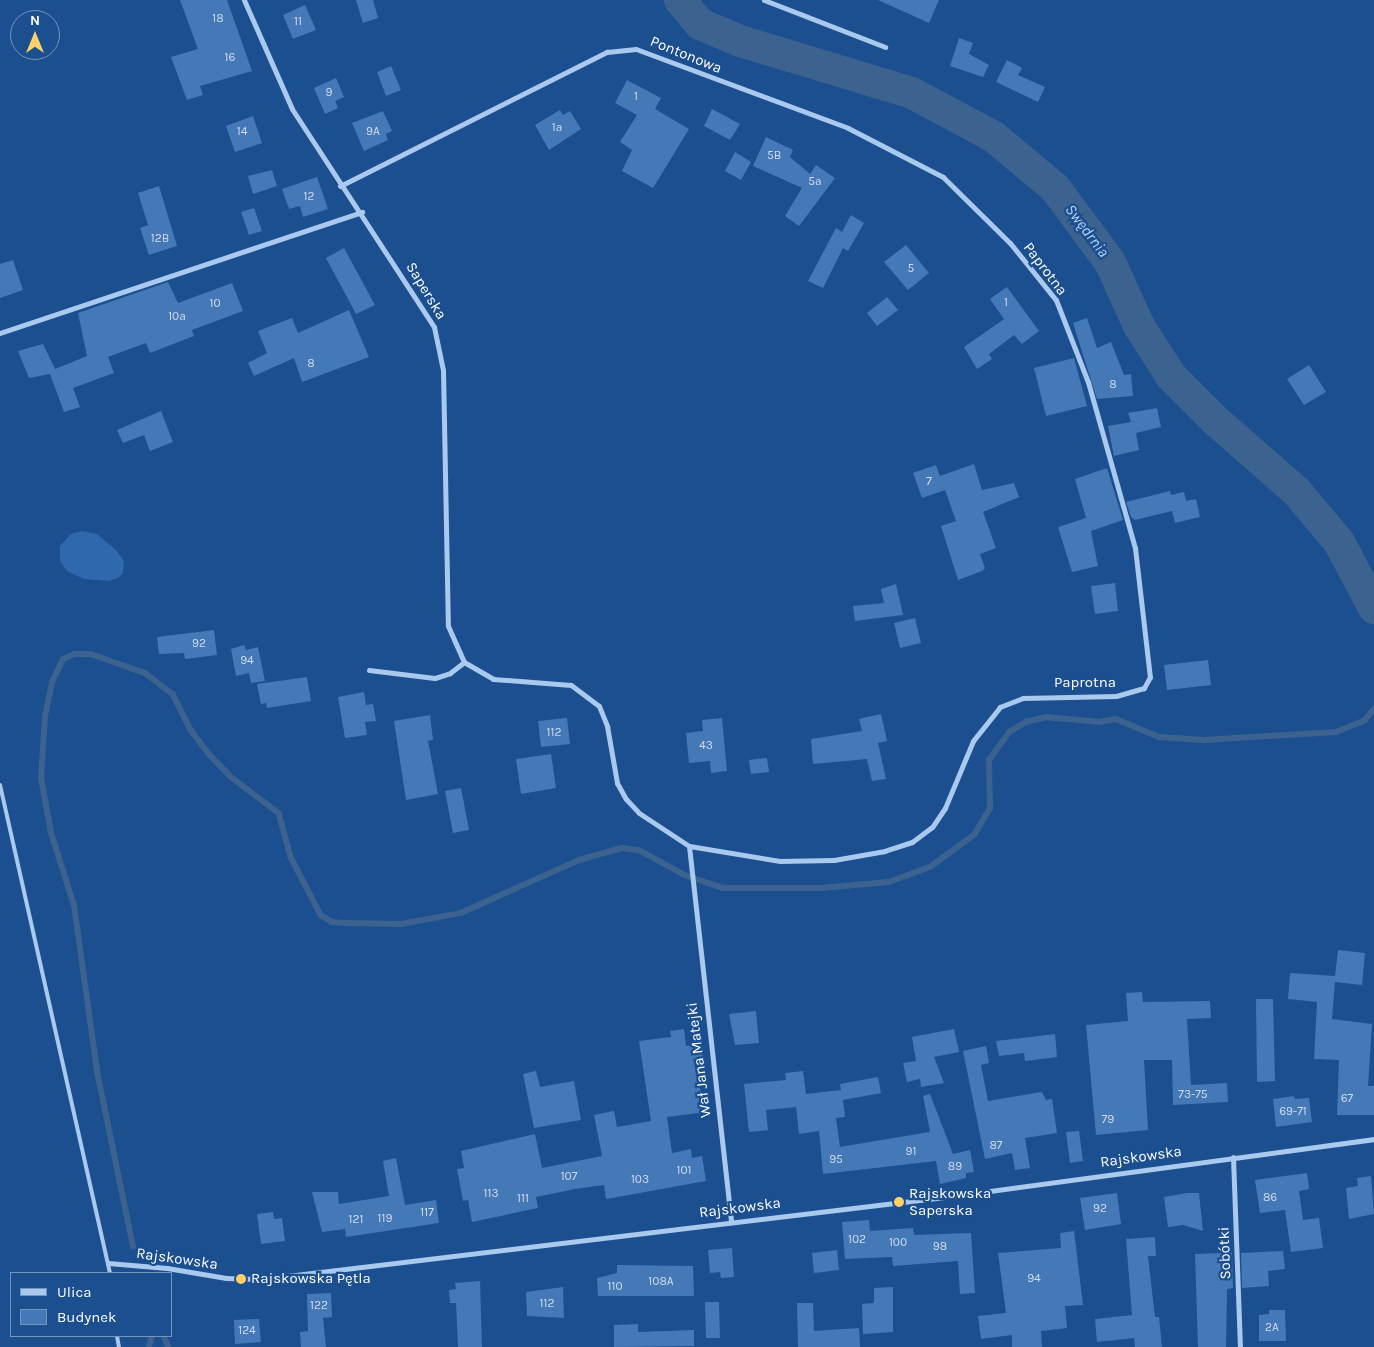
<!DOCTYPE html>
<html>
<head>
<meta charset="utf-8">
<style>
	body { margin:0 }
	#map { position:relative; width:1374px; height:1347px; overflow:hidden; background:#1b4f8f; font-family:Karla,sans-serif }
	div>[style] { position:absolute }
	.green>* { inset:0; background:#2e69ad }
	.stream>* { height:5.5px; margin:-2.75px; padding:0 2.75px; transform-origin:2.75px; border-radius:2.75px; background:#3c6290 }
	.river>* { height:32px; margin:-16px; padding:0 16px; transform-origin:16px; border-radius:16px; background:#3c6290 }
	.building>* { inset:0; background:#4478b7 }
	.service>* { height:4px; margin:-2px; padding:0 2px; transform-origin:2px; border-radius:2px; background:#a9c9ee }
	.minor>* { height:5px; margin:-2.5px; padding:0 2.5px; transform-origin:2.5px; border-radius:2.5px; background:#a9c9ee }
	.dots>* { width:14px; height:14px; translate:-50% -50%; box-sizing:border-box; border:2px solid #1b4f8f; border-radius:50% }
	span { translate:-50% -50%; white-space:nowrap; text-align:center; line-height:1.15; -webkit-text-stroke:4.5px #1b4f8f; paint-order:stroke }
	.number-label { font-size:12px; color:#d0dded }
	.number-label span { -webkit-text-stroke-width:0 }
	.street-label { font-size:15px; color:#fff }
	.poi-label { font-size:15px; color:#fff }
	.left { translate:0 -50%; text-align:left }
	.water-label { font-size:16px; color:#b5d3f5; font-style:italic }
	.legend { position:absolute; left:10px; top:1272px; width:162px; height:65px; box-sizing:border-box; background:#1b4f8f; border:1px solid #7695bc; margin:0; padding:6px 9px; list-style:none; font-size:15px; color:#fff }
	.legend li { display:flex; align-items:center; gap:10px; height:25px }
	.legend b { width:25px; border:1px solid #7695bc }
	.north { position:absolute; left:10px; top:10px; width:50px; height:50px; box-sizing:border-box; background:#1b4f8f; border:1px solid #7695bc; border-radius:50%; rotate:0deg; font-size:14px; font-weight:700; line-height:20px; text-align:center; color:#fff }
	.north::after { content:''; display:block; margin:auto; width:18px; height:22px; background:#ffd166; clip-path:polygon(50% 0,100% 100%,50% 72%,0 100%) }
</style>
</head>
<body>
<div id="map">
	<div class="green">
		<div style="clip-path:polygon(82px 531px,97px 534px,116px 550px,124px 561px,123px 573px,118px 578px,109px 581px,84px 579px,67px 571px,60px 561px,60px 546px,71px 534px)"></div>
	</div>
	<div class="stream">
		<div style="left:133px;top:1247px;width:180px;rotate:-101.6deg"></div>
		<div style="left:97px;top:1071px;width:167px;rotate:-97.9deg"></div>
		<div style="left:74px;top:906px;width:77px;rotate:-107.5deg"></div>
		<div style="left:51px;top:833px;width:56px;rotate:-100.3deg"></div>
		<div style="left:41px;top:778px;width:62px;rotate:-86.3deg"></div>
		<div style="left:45px;top:716px;width:35px;rotate:-78deg"></div>
		<div style="left:52px;top:682px;width:25px;rotate:-64deg"></div>
		<div style="left:63px;top:659px;width:12px;rotate:-24deg"></div>
		<div style="left:74px;top:654px;width:17px"></div>
		<div style="left:91px;top:654px;width:57px;rotate:19.4deg"></div>
		<div style="left:145px;top:673px;width:35px;rotate:37deg"></div>
		<div style="left:173px;top:694px;width:40px;rotate:63.4deg"></div>
		<div style="left:191px;top:730px;width:31px;rotate:53deg"></div>
		<div style="left:210px;top:755px;width:30px;rotate:46deg"></div>
		<div style="left:231px;top:777px;width:60px;rotate:36.9deg"></div>
		<div style="left:279px;top:813px;width:46px;rotate:74.7deg"></div>
		<div style="left:291px;top:857px;width:65px;rotate:62.7deg"></div>
		<div style="left:321px;top:915px;width:13px;rotate:32deg"></div>
		<div style="left:332px;top:922px;width:14px;rotate:4deg"></div>
		<div style="left:346px;top:923px;width:55px;rotate:1deg"></div>
		<div style="left:401px;top:924px;width:61px;rotate:-10.4deg"></div>
		<div style="left:461px;top:913px;width:129px;rotate:-24.2deg"></div>
		<div style="left:579px;top:860px;width:45px;rotate:-15.6deg"></div>
		<div style="left:622px;top:848px;width:17px;rotate:7deg"></div>
		<div style="left:639px;top:850px;width:52px;rotate:28.5deg"></div>
		<div style="left:685px;top:875px;width:40px;rotate:18.9deg"></div>
		<div style="left:723px;top:888px;width:98px"></div>
		<div style="left:821px;top:888px;width:68px;rotate:-5deg"></div>
		<div style="left:889px;top:882px;width:44px;rotate:-20.1deg"></div>
		<div style="left:930px;top:867px;width:54px;rotate:-36deg"></div>
		<div style="left:974px;top:835px;width:31px;rotate:-59deg"></div>
		<div style="left:990px;top:808px;width:48px;rotate:-91.2deg"></div>
		<div style="left:989px;top:760px;width:34px;rotate:-54deg"></div>
		<div style="left:1009px;top:732px;width:20px;rotate:-30deg"></div>
		<div style="left:1026px;top:722px;width:21px;rotate:-14deg"></div>
		<div style="left:1046px;top:717px;width:54px;rotate:5.3deg"></div>
		<div style="left:1100px;top:722px;width:16px;rotate:-11deg"></div>
		<div style="left:1116px;top:719px;width:47px;rotate:22.7deg"></div>
		<div style="left:1159px;top:737px;width:45px;rotate:3.8deg"></div>
		<div style="left:1204px;top:740px;width:132px;rotate:-3.5deg"></div>
		<div style="left:1336px;top:732px;width:31px;rotate:-22deg"></div>
		<div style="left:1365px;top:720px;width:14px;rotate:-51deg"></div>
		<div style="left:164px;top:1336px;width:12px;rotate:66deg"></div>
		<div style="left:149px;top:1347px;width:11px;rotate:-75deg"></div>
	</div>
	<div class="river">
		<div style="left:680px;top:0;width:31px;rotate:50deg"></div>
		<div style="left:700px;top:24px;width:43px;rotate:23deg"></div>
		<div style="left:740px;top:41px;width:180px;rotate:16.8deg"></div>
		<div style="left:912px;top:93px;width:93px;rotate:28.2deg"></div>
		<div style="left:994px;top:137px;width:80px;rotate:39.9deg"></div>
		<div style="left:1055px;top:188px;width:92px;rotate:53.4deg"></div>
		<div style="left:1110px;top:262px;width:70px;rotate:65.6deg"></div>
		<div style="left:1139px;top:326px;width:59px;rotate:57.4deg"></div>
		<div style="left:1171px;top:376px;width:64px;rotate:45deg"></div>
		<div style="left:1216px;top:421px;width:108px;rotate:41.2deg"></div>
		<div style="left:1297px;top:492px;width:65px;rotate:50deg"></div>
		<div style="left:1339px;top:542px;width:75px;rotate:62.1deg"></div>
	</div>
	<div class="building">
		<div style="clip-path:polygon(180px 0,227px 0,252px 71px,200px 86px,203px 95px,187px 100px,171px 57px,198px 49px)"></div>
		<div style="clip-path:polygon(356px 0,373px 0,378px 18px,363px 23px)"></div>
		<div style="clip-path:polygon(878px 0,939px 0,929px 23px)"></div>
		<div style="clip-path:polygon(305px 5px,316px 30px,293px 39px,283px 15px)"></div>
		<div style="clip-path:polygon(959px 38px,973px 43px,969px 54px,989px 65px,983px 77px,950px 66px)"></div>
		<div style="clip-path:polygon(1007px 60px,1022px 68px,1018px 75px,1045px 87px,1038px 102px,996px 82px)"></div>
		<div style="clip-path:polygon(391px 66px,401px 90px,386px 96px,377px 72px)"></div>
		<div style="clip-path:polygon(336px 78px,344px 97px,335px 101px,338px 108px,325px 114px,314px 88px)"></div>
		<div style="clip-path:polygon(627px 80px,661px 98px,655px 109px,689px 129px,653px 188px,622px 171px,632px 150px,620px 142px,637px 115px,615px 103px)"></div>
		<div style="clip-path:polygon(712px 109px,740px 124px,730px 140px,704px 126px)"></div>
		<div style="clip-path:polygon(560px 110px,563px 115px,570px 111px,581px 129px,549px 150px,535px 125px)"></div>
		<div style="clip-path:polygon(383px 111px,392px 131px,386px 134px,388px 140px,364px 151px,352px 123px)"></div>
		<div style="clip-path:polygon(253px 116px,262px 143px,235px 152px,226px 126px)"></div>
		<div style="clip-path:polygon(766px 137px,793px 150px,790px 157px,810px 174px,816px 165px,835px 178px,799px 226px,785px 216px,802px 188px,753px 166px)"></div>
		<div style="clip-path:polygon(735px 152px,751px 162px,741px 180px,725px 171px)"></div>
		<div style="clip-path:polygon(272px 170px,277px 186px,253px 194px,248px 176px)"></div>
		<div style="clip-path:polygon(317px 177px,328px 209px,303px 217px,300px 206px,289px 209px,282px 189px)"></div>
		<div style="clip-path:polygon(159px 186px,177px 246px,149px 255px,140px 228px,148px 225px,138px 193px)"></div>
		<div style="clip-path:polygon(254px 208px,262px 231px,249px 235px,241px 212px)"></div>
		<div style="clip-path:polygon(851px 215px,864px 223px,848px 251px,843px 248px,823px 288px,808px 281px,836px 228px,842px 232px)"></div>
		<div style="clip-path:polygon(906px 245px,929px 273px,908px 290px,884px 262px)"></div>
		<div style="clip-path:polygon(344px 248px,375px 305px,356px 314px,326px 258px)"></div>
		<div style="clip-path:polygon(13px 260px,23px 290px,0 298px,0 264px)"></div>
		<div style="clip-path:polygon(168px 282px,178px 303px,232px 283px,243px 311px,192px 330px,194px 336px,150px 353px,146px 343px,108px 357px,114px 373px,73px 388px,80px 407px,64px 412px,50px 374px,29px 378px,18px 351px,43px 344px,55px 369px,87px 356px,78px 313px)"></div>
		<div style="clip-path:polygon(1007px 287px,1039px 331px,1022px 344px,1014px 335px,989px 354px,992px 359px,977px 369px,964px 347px,1004px 319px,990px 299px)"></div>
		<div style="clip-path:polygon(887px 297px,898px 310px,877px 326px,867px 313px)"></div>
		<div style="clip-path:polygon(349px 310px,369px 357px,302px 382px,294px 358px,254px 376px,248px 363px,267px 353px,258px 331px,292px 318px,298px 333px)"></div>
		<div style="clip-path:polygon(1087px 318px,1097px 348px,1111px 342px,1124px 375px,1131px 374px,1133px 396px,1097px 399px,1073px 323px)"></div>
		<div style="clip-path:polygon(1074px 358px,1087px 406px,1046px 416px,1034px 368px)"></div>
		<div style="clip-path:polygon(1309px 365px,1326px 392px,1304px 405px,1287px 379px)"></div>
		<div style="clip-path:polygon(1157px 408px,1161px 427px,1136px 433px,1139px 450px,1114px 456px,1108px 426px,1131px 422px,1128px 413px)"></div>
		<div style="clip-path:polygon(161px 411px,173px 442px,150px 451px,144px 435px,123px 443px,117px 430px)"></div>
		<div style="clip-path:polygon(974px 464px,982px 490px,1014px 483px,1019px 497px,983px 512px,996px 548px,980px 554px,985px 568px,982px 571px,958px 580px,941px 526px,956px 521px,945px 490px,922px 498px,913px 473px,936px 465px,940px 476px)"></div>
		<div style="clip-path:polygon(1107px 468px,1123px 520px,1091px 531px,1098px 566px,1072px 572px,1058px 527px,1086px 518px,1075px 479px)"></div>
		<div style="clip-path:polygon(1170px 491px,1171px 495px,1184px 492px,1186px 501px,1196px 499px,1200px 517px,1175px 523px,1172px 511px,1135px 520px,1131px 517px,1126px 502px)"></div>
		<div style="clip-path:polygon(1115px 583px,1118px 611px,1095px 614px,1091px 586px)"></div>
		<div style="clip-path:polygon(896px 584px,903px 615px,855px 621px,853px 606px,884px 603px,881px 589px)"></div>
		<div style="clip-path:polygon(915px 618px,921px 643px,900px 648px,894px 623px)"></div>
		<div style="clip-path:polygon(214px 630px,217px 655px,185px 659px,184px 653px,159px 654px,157px 637px)"></div>
		<div style="clip-path:polygon(244px 645px,246px 650px,258px 647px,265px 681px,251px 683px,249px 673px,236px 676px,231px 649px)"></div>
		<div style="clip-path:polygon(1208px 660px,1211px 685px,1167px 690px,1164px 665px)"></div>
		<div style="clip-path:polygon(307px 677px,311px 701px,267px 708px,266px 703px,261px 704px,257px 684px)"></div>
		<div style="clip-path:polygon(364px 692px,366px 705px,373px 704px,376px 721px,365px 722px,367px 735px,345px 738px,338px 697px)"></div>
		<div style="clip-path:polygon(881px 714px,887px 741px,878px 743px,886px 779px,872px 781px,867px 759px,813px 764px,811px 739px,862px 731px,859px 719px)"></div>
		<div style="clip-path:polygon(430px 715px,433px 740px,428px 741px,438px 794px,406px 800px,394px 721px)"></div>
		<div style="clip-path:polygon(567px 718px,570px 744px,541px 747px,538px 721px)"></div>
		<div style="clip-path:polygon(722px 718px,727px 771px,711px 773px,710px 761px,689px 763px,686px 733px,703px 731px,702px 720px)"></div>
		<div style="clip-path:polygon(551px 754px,556px 788px,521px 794px,516px 759px)"></div>
		<div style="clip-path:polygon(767px 758px,769px 772px,751px 774px,749px 760px)"></div>
		<div style="clip-path:polygon(461px 788px,469px 830px,453px 833px,445px 791px)"></div>
		<div style="clip-path:polygon(1338px 950px,1365px 953px,1362px 985px,1335px 982px,1332px 1019px,1372px 1024px,1368px 1086px,1374px 1086px,1374px 1115px,1337px 1115px,1339px 1060px,1314px 1059px,1317px 1002px,1288px 999px,1290px 973px,1335px 976px)"></div>
		<div style="clip-path:polygon(1142px 992px,1143px 1002px,1210px 1001px,1211px 1018px,1187px 1019px,1191px 1085px,1227px 1083px,1228px 1102px,1173px 1105px,1172px 1060px,1144px 1060px,1148px 1130px,1096px 1135px,1086px 1025px,1128px 1021px,1126px 993px)"></div>
		<div style="clip-path:polygon(1256px 999px,1273px 999px,1275px 1081px,1257px 1082px)"></div>
		<div style="clip-path:polygon(756px 1011px,759px 1043px,735px 1045px,729px 1014px)"></div>
		<div style="clip-path:polygon(684px 1029px,686px 1046px,701px 1044px,703px 1058px,693px 1059px,706px 1112px,667px 1117px,672px 1153px,691px 1149px,692px 1158px,702px 1156px,706px 1181px,606px 1199px,604px 1185px,575px 1189px,536px 1197px,538px 1208px,472px 1222px,468px 1200px,463px 1201px,457px 1169px,464px 1168px,461px 1151px,535px 1134px,542px 1168px,602px 1156px,594px 1115px,614px 1111px,617px 1127px,651px 1121px,639px 1041px,671px 1037px,670px 1031px)"></div>
		<div style="clip-path:polygon(954px 1029px,959px 1052px,934px 1057px,944px 1083px,921px 1087px,920px 1079px,907px 1082px,903px 1063px,916px 1061px,912px 1037px)"></div>
		<div style="clip-path:polygon(1055px 1034px,1057px 1057px,1025px 1061px,1024px 1053px,999px 1056px,996px 1041px)"></div>
		<div style="clip-path:polygon(986px 1046px,989px 1063px,981px 1065px,988px 1101px,1042px 1092px,1046px 1100px,1052px 1099px,1057px 1133px,1025px 1138px,1030px 1168px,1015px 1170px,1012px 1153px,985px 1159px,963px 1051px)"></div>
		<div style="clip-path:polygon(536px 1071px,540px 1087px,574px 1081px,581px 1120px,534px 1128px,523px 1074px)"></div>
		<div style="clip-path:polygon(803px 1071px,806px 1094px,841px 1090px,840px 1084px,878px 1077px,881px 1093px,843px 1100px,845px 1117px,836px 1118px,840px 1147px,930px 1132px,923px 1096px,930px 1094px,953px 1154px,970px 1150px,974px 1172px,966px 1173px,966px 1178px,940px 1184px,936px 1161px,823px 1174px,819px 1131px,799px 1134px,796px 1107px,766px 1110px,768px 1130px,749px 1132px,744px 1084px,786px 1080px,785px 1073px)"></div>
		<div style="clip-path:polygon(1294px 1096px,1295px 1099px,1309px 1098px,1312px 1122px,1276px 1127px,1273px 1099px)"></div>
		<div style="clip-path:polygon(1079px 1131px,1083px 1161px,1070px 1163px,1066px 1132px)"></div>
		<div style="clip-path:polygon(396px 1158px,405px 1205px,436px 1200px,439px 1223px,346px 1237px,345px 1229px,322px 1232px,312px 1192px,338px 1192px,339px 1204px,389px 1196px,383px 1161px)"></div>
		<div style="clip-path:polygon(1307px 1173px,1309px 1189px,1299px 1191px,1303px 1220px,1319px 1218px,1323px 1248px,1291px 1252px,1285px 1210px,1260px 1213px,1255px 1180px)"></div>
		<div style="clip-path:polygon(1371px 1176px,1374px 1214px,1349px 1219px,1346px 1188px,1358px 1186px,1357px 1178px)"></div>
		<div style="clip-path:polygon(1117px 1193px,1121px 1224px,1085px 1230px,1080px 1198px)"></div>
		<div style="clip-path:polygon(1187px 1193px,1199px 1193px,1203px 1231px,1183px 1225px,1168px 1227px,1164px 1197px)"></div>
		<div style="clip-path:polygon(273px 1212px,274px 1219px,282px 1218px,285px 1241px,261px 1244px,257px 1214px)"></div>
		<div style="clip-path:polygon(869px 1220px,870px 1231px,913px 1228px,914px 1235px,971px 1233px,975px 1293px,960px 1294px,958px 1261px,893px 1266px,892px 1257px,845px 1259px,842px 1222px)"></div>
		<div style="clip-path:polygon(1074px 1231px,1083px 1305px,1065px 1306px,1067px 1328px,1041px 1331px,1042px 1347px,1012px 1347px,1012px 1335px,981px 1339px,978px 1316px,1006px 1313px,998px 1253px,1061px 1248px,1060px 1233px)"></div>
		<div style="clip-path:polygon(1155px 1237px,1156px 1256px,1148px 1256px,1155px 1317px,1159px 1317px,1162px 1347px,1135px 1347px,1134px 1338px,1097px 1342px,1095px 1319px,1132px 1315px,1126px 1239px)"></div>
		<div style="clip-path:polygon(732px 1248px,734px 1277px,721px 1278px,720px 1272px,710px 1273px,708px 1250px)"></div>
		<div style="clip-path:polygon(837px 1250px,839px 1270px,814px 1273px,812px 1253px)"></div>
		<div style="clip-path:polygon(1283px 1251px,1285px 1269px,1268px 1271px,1269px 1286px,1242px 1288px,1241px 1253px)"></div>
		<div style="clip-path:polygon(1222px 1253px,1232px 1253px,1233px 1288px,1227px 1289px,1226px 1347px,1198px 1347px,1195px 1254px)"></div>
		<div style="clip-path:polygon(617px 1265px,693px 1266px,694px 1296px,598px 1296px,597px 1278px,617px 1273px)"></div>
		<div style="clip-path:polygon(480px 1281px,482px 1347px,458px 1347px,456px 1303px,450px 1303px,449px 1290px,456px 1289px,455px 1283px)"></div>
		<div style="clip-path:polygon(563px 1287px,564px 1318px,527px 1316px,526px 1292px)"></div>
		<div style="clip-path:polygon(893px 1287px,893px 1332px,863px 1334px,862px 1304px,874px 1303px,874px 1288px)"></div>
		<div style="clip-path:polygon(331px 1293px,332px 1317px,323px 1318px,326px 1347px,301px 1347px,300px 1332px,308px 1331px,307px 1294px)"></div>
		<div style="clip-path:polygon(705px 1302px,719px 1302px,720px 1338px,706px 1338px)"></div>
		<div style="clip-path:polygon(797px 1303px,813px 1303px,814px 1331px,859px 1328px,860px 1347px,798px 1347px)"></div>
		<div style="clip-path:polygon(1269px 1310px,1285px 1310px,1286px 1341px,1259px 1341px,1259px 1315px,1269px 1314px)"></div>
		<div style="clip-path:polygon(259px 1319px,261px 1342px,235px 1344px,234px 1320px)"></div>
		<div style="clip-path:polygon(638px 1324px,638px 1332px,694px 1330px,694px 1346px,614px 1347px,614px 1325px)"></div>
	</div>
	<div class="service">
		<div style="left:0;top:785px;width:500px;rotate:77.3deg"></div>
		<div style="left:117px;top:1336px;width:11px;rotate:80deg"></div>
	</div>
	<div class="minor">
		<div style="left:244px;top:0;width:119px;rotate:66.2deg"></div>
		<div style="left:292px;top:109px;width:260px;rotate:56.9deg"></div>
		<div style="left:434px;top:327px;width:44px;rotate:78.2deg"></div>
		<div style="left:443px;top:370px;width:256px;rotate:88.9deg"></div>
		<div style="left:448px;top:626px;width:39px;rotate:66deg"></div>
		<div style="left:764px;top:0;width:130px;rotate:21.2deg"></div>
		<div style="left:340px;top:186px;width:299px;rotate:-26.7deg"></div>
		<div style="left:607px;top:52px;width:29px;rotate:-6deg"></div>
		<div style="left:636px;top:49px;width:226px;rotate:20.4deg"></div>
		<div style="left:848px;top:128px;width:107px;rotate:27.3deg"></div>
		<div style="left:943px;top:177px;width:94px;rotate:44.6deg"></div>
		<div style="left:1010px;top:243px;width:73px;rotate:51.1deg"></div>
		<div style="left:1056px;top:300px;width:88px;rotate:68.7deg"></div>
		<div style="left:1088px;top:382px;width:173px;rotate:74.2deg"></div>
		<div style="left:1135px;top:548px;width:130px;rotate:83.4deg"></div>
		<div style="left:1150px;top:677px;width:13px;rotate:119deg"></div>
		<div style="left:1144px;top:688px;width:29px;rotate:164deg"></div>
		<div style="left:1116px;top:696px;width:93px;rotate:178.8deg"></div>
		<div style="left:1023px;top:698px;width:25px;rotate:159deg"></div>
		<div style="left:1000px;top:707px;width:43px;rotate:128.5deg"></div>
		<div style="left:973px;top:741px;width:73px;rotate:112.7deg"></div>
		<div style="left:945px;top:808px;width:23px;rotate:124deg"></div>
		<div style="left:932px;top:827px;width:25px;rotate:143deg"></div>
		<div style="left:912px;top:842px;width:28px;rotate:162deg"></div>
		<div style="left:885px;top:851px;width:52px;rotate:170deg"></div>
		<div style="left:834px;top:860px;width:54px;rotate:178.9deg"></div>
		<div style="left:780px;top:861px;width:92px;rotate:-170.6deg"></div>
		<div style="left:0;top:333px;width:382px;rotate:-18.5deg"></div>
		<div style="left:369px;top:670px;width:66px;rotate:6.9deg"></div>
		<div style="left:435px;top:678px;width:16px;rotate:-18deg"></div>
		<div style="left:450px;top:673px;width:18px;rotate:-38deg"></div>
		<div style="left:464px;top:662px;width:34px;rotate:30deg"></div>
		<div style="left:493px;top:679px;width:78px;rotate:4.4deg"></div>
		<div style="left:571px;top:685px;width:35px;rotate:37deg"></div>
		<div style="left:599px;top:706px;width:22px;rotate:68deg"></div>
		<div style="left:607px;top:726px;width:58px;rotate:80deg"></div>
		<div style="left:617px;top:783px;width:18px;rotate:61deg"></div>
		<div style="left:626px;top:799px;width:19px;rotate:47deg"></div>
		<div style="left:639px;top:813px;width:60px;rotate:33.4deg"></div>
		<div style="left:689px;top:846px;width:378px;rotate:83.6deg"></div>
		<div style="left:1233px;top:1157px;width:190px;rotate:87.9deg"></div>
		<div style="left:108px;top:1263px;width:59px;rotate:4.8deg"></div>
		<div style="left:167px;top:1268px;width:60px;rotate:9.6deg"></div>
		<div style="left:226px;top:1278px;width:36px;rotate:2deg"></div>
		<div style="left:262px;top:1279px;width:696px;rotate:-6.85deg"></div>
		<div style="left:953px;top:1196px;width:425px;rotate:-7.7deg"></div>
	</div>
	<div class="dots">
		<div style="left:899px;top:1202px;background:#ffd166"></div>
		<div style="left:241px;top:1279px;background:#ffd166"></div>
	</div>
	<div class="number-label">
		<span style="left:218px;top:19px">18</span>
		<span style="left:298px;top:22px">11</span>
		<span style="left:230px;top:58px">16</span>
		<span style="left:329px;top:93px">9</span>
		<span style="left:636px;top:97px">1</span>
		<span style="left:557px;top:128px">1a</span>
		<span style="left:242px;top:132px">14</span>
		<span style="left:373px;top:132px">9A</span>
		<span style="left:774px;top:156px">5B</span>
		<span style="left:815px;top:182px">5a</span>
		<span style="left:309px;top:197px">12</span>
		<span style="left:160px;top:239px">12B</span>
		<span style="left:911px;top:269px">5</span>
		<span style="left:1006px;top:303px">1</span>
		<span style="left:215px;top:304px">10</span>
		<span style="left:177px;top:317px">10a</span>
		<span style="left:311px;top:364px">8</span>
		<span style="left:1113px;top:385px">8</span>
		<span style="left:929px;top:482px">7</span>
		<span style="left:199px;top:644px">92</span>
		<span style="left:247px;top:661px">94</span>
		<span style="left:554px;top:733px">112</span>
		<span style="left:706px;top:746px">43</span>
		<span style="left:1193px;top:1095px">73-75</span>
		<span style="left:1347px;top:1099px">67</span>
		<span style="left:1293px;top:1112px">69-71</span>
		<span style="left:1108px;top:1120px">79</span>
		<span style="left:996px;top:1146px">87</span>
		<span style="left:911px;top:1152px">91</span>
		<span style="left:836px;top:1160px">95</span>
		<span style="left:955px;top:1167px">89</span>
		<span style="left:684px;top:1171px">101</span>
		<span style="left:569px;top:1177px">107</span>
		<span style="left:640px;top:1180px">103</span>
		<span style="left:491px;top:1194px">113</span>
		<span style="left:1270px;top:1198px">86</span>
		<span style="left:523px;top:1199px">111</span>
		<span style="left:1100px;top:1209px">92</span>
		<span style="left:427px;top:1213px">117</span>
		<span style="left:385px;top:1219px">119</span>
		<span style="left:356px;top:1220px">121</span>
		<span style="left:857px;top:1240px">102</span>
		<span style="left:898px;top:1243px">100</span>
		<span style="left:940px;top:1247px">98</span>
		<span style="left:1034px;top:1279px">94</span>
		<span style="left:661px;top:1282px">108A</span>
		<span style="left:615px;top:1287px">110</span>
		<span style="left:547px;top:1304px">112</span>
		<span style="left:319px;top:1306px">122</span>
		<span style="left:1272px;top:1328px">2A</span>
		<span style="left:247px;top:1331px">124</span>
	</div>
	<div class="street-label">
		<span style="left:686px;top:55px;rotate:22deg">Pontonowa</span>
		<span style="left:1045px;top:269px;rotate:53deg">Paprotna</span>
		<span style="left:426px;top:291px;rotate:59deg">Saperska</span>
		<span style="left:1085px;top:683px">Paprotna</span>
		<span style="left:699px;top:1060px;rotate:-97deg">Wał Jana Matejki</span>
		<span style="left:1141px;top:1157px;rotate:-8deg">Rajskowska</span>
		<span style="left:740px;top:1208px;rotate:-7deg">Rajskowska</span>
		<span style="left:1225px;top:1253px;rotate:-92deg">Sobótki</span>
		<span style="left:177px;top:1259px;rotate:8deg">Rajskowska</span>
	</div>
	<div class="poi-label">
		<span class="left" style="left:909px;top:1202px">Rajskowska<br>Saperska</span>
		<span class="left" style="left:251px;top:1279px">Rajskowska Pętla</span>
	</div>
	<div class="water-label">
		<span style="left:1087px;top:231px;rotate:53deg">Swędrnia</span>
	</div>
	<ul class="legend">
	<li><b style="height:6px;background:#a9c9ee"></b>Ulica</li>
	<li><b style="height:14px;background:#4478b7"></b>Budynek</li>
	</ul>
	<div class="north">N</div>
</div>
</body>
</html>
